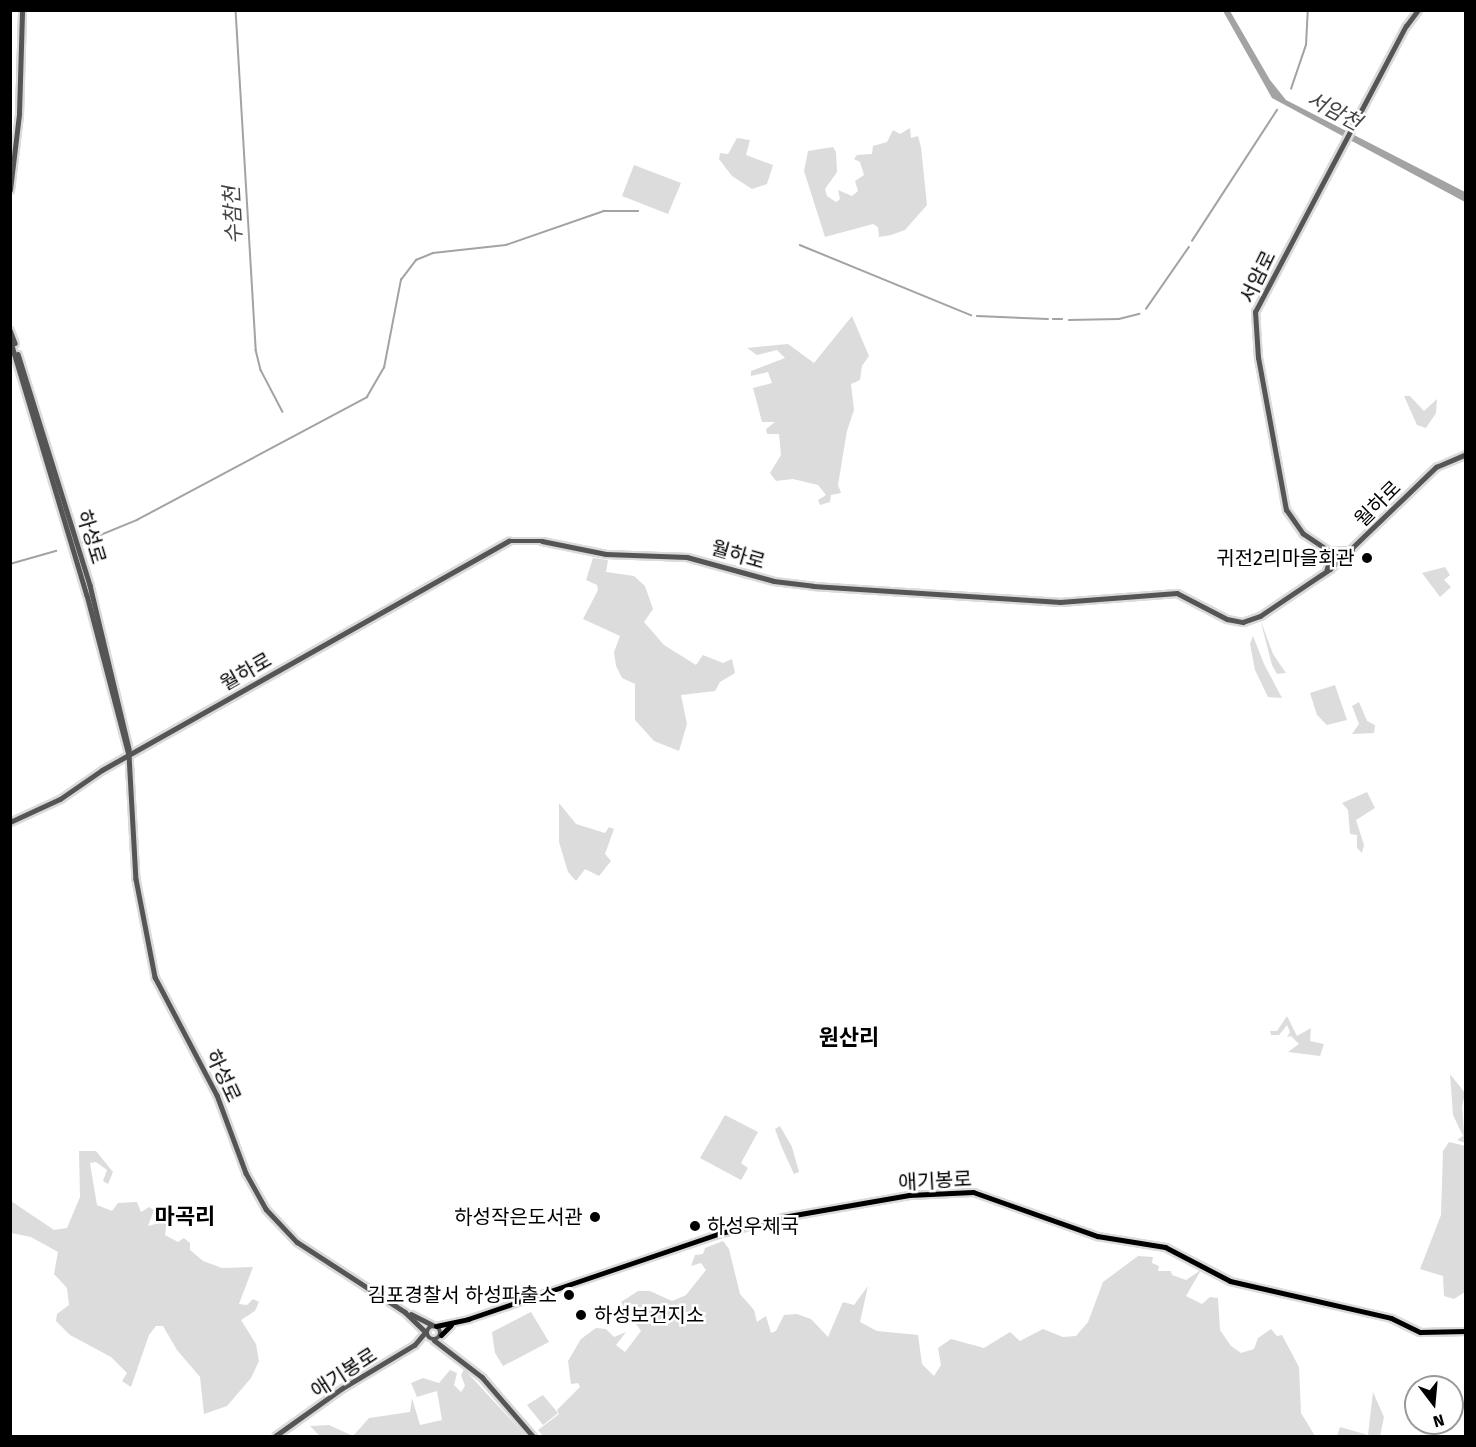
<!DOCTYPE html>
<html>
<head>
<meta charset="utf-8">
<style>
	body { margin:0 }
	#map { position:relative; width:1476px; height:1447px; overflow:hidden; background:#fff; font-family:"Fira Sans","Noto Sans KR",sans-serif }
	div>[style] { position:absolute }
	.green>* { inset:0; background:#dcdcdc }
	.water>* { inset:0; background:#a3a3a3 }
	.stream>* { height:1.5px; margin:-0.75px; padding:0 0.75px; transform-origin:0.75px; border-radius:0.75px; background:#a3a3a3 }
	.roads { filter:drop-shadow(2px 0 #dbdbdb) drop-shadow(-2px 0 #dbdbdb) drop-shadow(0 2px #dbdbdb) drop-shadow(0 -2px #dbdbdb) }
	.minor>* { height:4.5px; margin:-2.25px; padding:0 2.25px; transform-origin:2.25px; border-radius:2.25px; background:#555 }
	.minor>.ring { margin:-2.25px; padding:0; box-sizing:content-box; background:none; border:4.5px solid #555; border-radius:50% }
	.major>* { height:5px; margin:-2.5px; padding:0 2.5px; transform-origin:2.5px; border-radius:2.5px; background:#000 }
	.dots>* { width:16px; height:16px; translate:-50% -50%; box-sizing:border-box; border:3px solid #fff; border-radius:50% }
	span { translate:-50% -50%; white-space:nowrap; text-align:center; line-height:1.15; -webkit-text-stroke:5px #fff; paint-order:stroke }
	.street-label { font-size:20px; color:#000 }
	.poi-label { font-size:20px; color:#000 }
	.right { translate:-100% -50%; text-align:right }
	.left { translate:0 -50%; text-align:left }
	.water-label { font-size:21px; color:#444; font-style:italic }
	.quarter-label { font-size:22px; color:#000; font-weight:700 }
	.frame { position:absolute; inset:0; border:12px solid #000; pointer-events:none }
	.north { position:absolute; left:1404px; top:1375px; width:60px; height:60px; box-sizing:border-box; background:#fff; border:2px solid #999; border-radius:50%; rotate:164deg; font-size:16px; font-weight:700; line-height:24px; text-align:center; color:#000 }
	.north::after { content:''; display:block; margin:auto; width:21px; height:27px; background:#000; clip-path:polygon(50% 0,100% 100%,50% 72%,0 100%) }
</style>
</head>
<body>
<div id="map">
	<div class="green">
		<div style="clip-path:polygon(910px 128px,911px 138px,918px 136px,921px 147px,927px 205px,905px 230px,891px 235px,879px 237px,878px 227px,873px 224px,825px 237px,804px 171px,808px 151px,833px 147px,836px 152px,837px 172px,825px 189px,827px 196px,836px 202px,840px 199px,838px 190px,852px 196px,858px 191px,855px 181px,864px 175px,860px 162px,854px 159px,857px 155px,872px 154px,873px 146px,887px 142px,893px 130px,900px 134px)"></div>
		<div style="clip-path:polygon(737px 138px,750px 140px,746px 155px,773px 165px,767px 184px,752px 189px,732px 176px,719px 159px,720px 153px,728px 154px)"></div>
		<div style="clip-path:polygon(634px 165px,681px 183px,668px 214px,622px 196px)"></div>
		<div style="clip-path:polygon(852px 316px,869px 356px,862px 366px,860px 380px,851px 384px,854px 410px,847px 431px,838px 485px,841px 493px,831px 495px,830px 502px,820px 505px,818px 500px,826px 495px,818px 485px,793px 479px,776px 481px,770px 473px,781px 455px,779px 434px,767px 434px,766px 429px,775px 422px,762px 422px,753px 388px,772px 383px,768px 372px,751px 376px,751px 371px,785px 358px,777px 350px,757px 355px,747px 348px,788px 344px,814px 363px)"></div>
		<div style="clip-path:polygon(1404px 396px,1410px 396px,1424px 411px,1437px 399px,1436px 413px,1426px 428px,1417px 425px)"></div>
		<div style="clip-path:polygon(593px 558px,608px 560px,606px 572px,634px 576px,645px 586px,653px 609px,644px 622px,664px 645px,696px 665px,703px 655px,723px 663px,732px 659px,735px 673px,720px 682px,715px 691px,681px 695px,687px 724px,679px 751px,654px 741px,635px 720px,635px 684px,622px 678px,616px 666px,614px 652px,620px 636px,583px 619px,598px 590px,597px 585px,586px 580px)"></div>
		<div style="clip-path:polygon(1445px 567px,1450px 575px,1444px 580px,1451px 587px,1440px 597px,1422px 573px)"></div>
		<div style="clip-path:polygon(1260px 619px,1273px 654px,1286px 673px,1277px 674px,1272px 665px)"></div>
		<div style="clip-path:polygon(1253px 636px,1264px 664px,1282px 698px,1268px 697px,1255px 670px,1250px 644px)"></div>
		<div style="clip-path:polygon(1335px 685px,1347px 720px,1327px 725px,1317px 715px,1310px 693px)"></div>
		<div style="clip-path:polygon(1359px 702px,1367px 721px,1375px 725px,1374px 733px,1352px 734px,1359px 724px,1352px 706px)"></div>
		<div style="clip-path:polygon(1367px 792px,1375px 808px,1356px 820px,1364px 845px,1362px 853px,1357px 848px,1357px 835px,1350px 834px,1348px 810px,1342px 803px)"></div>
		<div style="clip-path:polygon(559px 803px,576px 824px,605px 833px,609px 827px,614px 829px,605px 854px,611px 861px,599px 876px,585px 869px,576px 881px,568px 872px,559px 842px)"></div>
		<div style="clip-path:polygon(1287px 1016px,1297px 1036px,1311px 1028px,1310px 1041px,1324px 1044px,1320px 1056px,1288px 1052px,1299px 1044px,1291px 1036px,1287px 1037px,1290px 1032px,1287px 1025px,1279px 1035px,1271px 1035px,1270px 1031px,1277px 1031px)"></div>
		<div style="clip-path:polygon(1450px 1074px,1465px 1093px,1462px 1107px,1465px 1143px,1457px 1140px,1463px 1136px,1453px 1115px)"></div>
		<div style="clip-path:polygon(725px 1115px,758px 1132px,741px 1163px,748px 1168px,741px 1180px,700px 1158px)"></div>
		<div style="clip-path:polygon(780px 1126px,792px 1147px,799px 1172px,794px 1174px,782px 1148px,775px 1129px)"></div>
		<div style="clip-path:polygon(1449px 1142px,1466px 1146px,1465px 1292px,1454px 1299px,1444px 1296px,1443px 1276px,1420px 1269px,1441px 1215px,1443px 1151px)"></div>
		<div style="clip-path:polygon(79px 1151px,96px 1151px,113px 1172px,108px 1184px,103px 1181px,107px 1170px,96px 1162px,90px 1163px,97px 1205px,112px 1211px,118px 1203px,137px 1202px,141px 1212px,149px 1207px,154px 1210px,148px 1226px,167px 1221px,165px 1235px,178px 1242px,184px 1238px,190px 1243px,190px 1250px,203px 1261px,222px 1268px,253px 1267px,239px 1304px,247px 1305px,253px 1299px,259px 1302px,255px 1311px,241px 1320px,256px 1344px,259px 1361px,251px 1378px,227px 1406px,204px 1414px,200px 1377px,177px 1350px,163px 1326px,156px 1326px,149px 1335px,131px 1387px,122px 1381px,127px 1373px,111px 1357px,70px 1335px,56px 1321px,57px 1314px,69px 1305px,67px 1288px,54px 1274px,58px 1252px,31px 1237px,11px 1233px,11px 1201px,54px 1230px,67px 1228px,80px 1197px)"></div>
		<div style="clip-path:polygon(723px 1241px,729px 1249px,740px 1294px,754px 1310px,757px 1322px,766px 1316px,771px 1333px,776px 1331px,784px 1315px,797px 1314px,811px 1319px,828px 1337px,843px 1302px,854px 1305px,868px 1286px,860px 1322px,877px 1331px,918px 1335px,922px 1364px,934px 1376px,941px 1365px,938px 1348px,951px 1339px,984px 1348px,1010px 1332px,1020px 1341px,1043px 1329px,1063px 1337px,1076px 1336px,1088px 1322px,1103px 1282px,1138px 1256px,1153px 1257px,1152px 1263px,1159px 1266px,1158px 1271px,1171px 1271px,1172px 1275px,1186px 1280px,1201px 1270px,1186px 1296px,1202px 1304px,1210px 1297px,1218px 1298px,1220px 1330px,1231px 1346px,1241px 1353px,1254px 1349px,1258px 1338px,1271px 1329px,1277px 1336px,1282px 1335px,1299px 1367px,1301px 1413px,1315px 1436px,543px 1436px,538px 1430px,559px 1414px,557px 1410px,580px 1387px,578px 1383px,571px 1384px,568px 1361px,581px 1339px,596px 1328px,606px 1329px,614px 1337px,626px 1332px,616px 1345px,625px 1352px,641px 1331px,621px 1302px,638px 1291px,650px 1291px,672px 1301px,686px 1295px,706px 1270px,701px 1263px,691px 1266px,695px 1255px,703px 1254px,705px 1248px)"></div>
		<div style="clip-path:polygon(531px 1312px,549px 1342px,503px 1366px,495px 1353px,492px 1332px)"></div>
		<div style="clip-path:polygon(464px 1369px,526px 1436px,320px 1436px,310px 1426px,329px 1425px,353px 1436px,369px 1418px,410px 1412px,412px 1398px,420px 1425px,442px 1420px,437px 1391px,417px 1397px,411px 1383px,423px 1378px,439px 1383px,450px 1370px,457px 1373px,454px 1385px,461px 1392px,465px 1386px,461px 1375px)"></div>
		<div style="clip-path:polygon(1373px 1392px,1384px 1417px,1380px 1436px,1337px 1436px,1340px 1427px,1368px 1435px)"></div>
		<div style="clip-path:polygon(543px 1395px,558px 1413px,543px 1425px,527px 1405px)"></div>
	</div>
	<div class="water">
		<div style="clip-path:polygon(1223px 11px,1230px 11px,1270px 80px,1286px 100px,1465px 192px,1465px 202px,1272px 98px)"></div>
	</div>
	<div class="stream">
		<div style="left:236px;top:10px;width:341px;rotate:86.6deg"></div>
		<div style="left:256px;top:350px;width:21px;rotate:76deg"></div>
		<div style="left:261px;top:370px;width:47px;rotate:62.4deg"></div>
		<div style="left:1291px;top:89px;width:46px;rotate:-71.2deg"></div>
		<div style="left:1306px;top:45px;width:35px;rotate:-87deg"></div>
		<div style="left:1192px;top:241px;width:156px;rotate:-57deg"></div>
		<div style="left:800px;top:245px;width:185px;rotate:22.3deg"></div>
		<div style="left:1146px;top:309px;width:75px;rotate:-55.3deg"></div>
		<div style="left:977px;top:316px;width:71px;rotate:2.4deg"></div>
		<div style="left:1053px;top:319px;width:9px"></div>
		<div style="left:1069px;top:320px;width:50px;rotate:-1.1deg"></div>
		<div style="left:1119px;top:319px;width:21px;rotate:-14deg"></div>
		<div style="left:81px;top:543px;width:61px;rotate:-22.3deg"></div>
		<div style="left:137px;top:520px;width:261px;rotate:-28.1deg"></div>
		<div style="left:367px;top:397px;width:34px;rotate:-60deg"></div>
		<div style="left:384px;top:368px;width:90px;rotate:-79.1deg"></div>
		<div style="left:401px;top:280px;width:25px;rotate:-53deg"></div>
		<div style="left:416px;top:260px;width:18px;rotate:-22deg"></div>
		<div style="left:433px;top:253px;width:73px;rotate:-6.3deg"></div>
		<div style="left:506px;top:245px;width:104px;rotate:-19.1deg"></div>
		<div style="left:604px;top:211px;width:34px"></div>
		<div style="left:10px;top:564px;width:48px;rotate:-15.8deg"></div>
	</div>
	<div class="roads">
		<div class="minor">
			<div style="left:10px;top:190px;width:77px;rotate:-83.2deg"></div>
			<div style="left:19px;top:114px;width:104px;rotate:-88.3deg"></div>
			<div style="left:10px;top:330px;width:14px;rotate:69deg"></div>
			<div style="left:10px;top:339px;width:267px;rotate:73.3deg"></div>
			<div style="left:87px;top:595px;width:165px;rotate:75.3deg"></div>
			<div style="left:129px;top:755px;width:124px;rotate:86.8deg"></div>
			<div style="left:136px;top:879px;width:100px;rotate:79deg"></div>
			<div style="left:155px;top:977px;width:133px;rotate:62.3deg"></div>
			<div style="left:217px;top:1095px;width:83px;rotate:69.6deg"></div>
			<div style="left:246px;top:1173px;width:41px;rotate:60.9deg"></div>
			<div style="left:266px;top:1209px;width:45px;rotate:46.8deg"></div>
			<div style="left:297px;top:1242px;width:129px;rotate:32.9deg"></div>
			<div style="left:405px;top:1312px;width:29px;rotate:44deg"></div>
			<div style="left:426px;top:1332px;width:17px;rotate:130deg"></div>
			<div style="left:415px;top:1345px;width:85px;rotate:148.9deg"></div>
			<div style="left:342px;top:1389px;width:81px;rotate:144.5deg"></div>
			<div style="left:18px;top:354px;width:242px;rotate:72.7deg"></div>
			<div style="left:90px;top:585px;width:169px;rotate:76.6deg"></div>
			<div style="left:1326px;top:550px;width:11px;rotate:68deg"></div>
			<div style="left:1330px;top:560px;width:10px;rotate:107deg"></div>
			<div style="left:1329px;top:550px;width:24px"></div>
			<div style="left:1342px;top:560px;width:47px;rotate:-146.3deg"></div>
			<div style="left:1303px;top:534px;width:29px;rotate:-125deg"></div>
			<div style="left:1286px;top:510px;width:155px;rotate:-100.4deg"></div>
			<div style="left:1258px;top:358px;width:46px;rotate:-93.7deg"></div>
			<div style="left:1255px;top:312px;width:323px;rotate:-62.2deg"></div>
			<div style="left:1406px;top:26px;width:20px;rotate:-53deg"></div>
			<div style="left:10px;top:822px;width:55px;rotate:-24.7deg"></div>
			<div style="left:60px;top:799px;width:51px;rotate:-34.6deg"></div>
			<div style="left:102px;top:770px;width:467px;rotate:-29.4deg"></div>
			<div style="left:509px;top:541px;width:33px"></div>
			<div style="left:542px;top:541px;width:65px;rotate:11.5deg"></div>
			<div style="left:606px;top:554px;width:81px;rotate:2.1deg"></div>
			<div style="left:687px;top:557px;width:90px;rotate:15.4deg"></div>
			<div style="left:774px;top:581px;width:39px;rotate:7deg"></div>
			<div style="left:813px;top:586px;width:248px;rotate:3.7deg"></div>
			<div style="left:1060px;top:602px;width:117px;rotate:-4.4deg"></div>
			<div style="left:1177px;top:593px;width:56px;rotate:27.5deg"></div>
			<div style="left:1227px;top:619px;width:16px;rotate:11deg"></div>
			<div style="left:1243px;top:622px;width:18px;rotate:-19deg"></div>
			<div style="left:1260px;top:616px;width:84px;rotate:-33.9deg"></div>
			<div style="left:1330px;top:569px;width:147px;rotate:-43.9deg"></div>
			<div style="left:1436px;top:467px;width:33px;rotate:-23deg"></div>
			<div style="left:411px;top:1314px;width:25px;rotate:27deg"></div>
			<div class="ring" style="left:427px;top:1326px;width:9.5px;height:9.5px"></div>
			<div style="left:434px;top:1340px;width:61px;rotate:37.6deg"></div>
			<div style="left:482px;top:1377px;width:78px;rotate:49.2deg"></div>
		</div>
		<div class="major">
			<div style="left:436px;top:1326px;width:33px;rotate:-12deg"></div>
			<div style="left:468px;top:1319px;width:263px;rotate:-18.8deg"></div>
			<div style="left:717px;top:1234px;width:68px;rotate:-14.4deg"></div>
			<div style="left:783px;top:1217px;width:128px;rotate:-9.9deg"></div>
			<div style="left:909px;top:1195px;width:64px;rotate:-2.7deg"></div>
			<div style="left:973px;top:1192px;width:132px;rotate:19.5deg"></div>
			<div style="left:1097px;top:1236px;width:69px;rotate:9.2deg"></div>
			<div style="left:1165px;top:1247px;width:73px;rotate:27.6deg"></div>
			<div style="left:1230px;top:1281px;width:165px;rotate:12.9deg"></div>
			<div style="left:1391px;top:1318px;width:32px;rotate:26deg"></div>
			<div style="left:1420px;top:1332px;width:46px;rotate:-1.2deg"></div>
			<div style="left:441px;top:1335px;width:14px;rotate:-45deg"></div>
		</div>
	</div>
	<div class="dots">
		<div style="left:1367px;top:558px;background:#000"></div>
		<div style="left:595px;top:1217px;background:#000"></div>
		<div style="left:695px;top:1226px;background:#000"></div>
		<div style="left:569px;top:1295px;background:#000"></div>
		<div style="left:581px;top:1315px;background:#000"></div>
	</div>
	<div class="street-label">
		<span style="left:1258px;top:277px;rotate:-64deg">서암로</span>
		<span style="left:1378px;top:504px;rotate:-45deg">월하로</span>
		<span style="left:91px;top:537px;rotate:73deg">하성로</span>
		<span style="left:738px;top:555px;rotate:16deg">월하로</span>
		<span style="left:246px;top:672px;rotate:-30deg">월하로</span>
		<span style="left:223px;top:1076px;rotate:65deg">하성로</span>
		<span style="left:935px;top:1181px;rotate:-3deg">애기봉로</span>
		<span style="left:344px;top:1373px;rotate:-33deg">애기봉로</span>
	</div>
	<div class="poi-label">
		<span class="right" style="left:1355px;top:558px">귀전2리마을회관</span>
		<span class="right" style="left:583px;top:1217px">하성작은도서관</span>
		<span class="left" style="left:707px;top:1226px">하성우체국</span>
		<span class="right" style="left:557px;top:1295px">김포경찰서 하성파출소</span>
		<span class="left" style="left:594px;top:1315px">하성보건지소</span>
	</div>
	<div class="water-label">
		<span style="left:1334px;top:111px;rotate:28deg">서암천</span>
		<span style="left:233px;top:215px;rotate:-93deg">수참천</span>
	</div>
	<div class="quarter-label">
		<span style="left:849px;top:1038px">원산리</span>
		<span style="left:185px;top:1217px">마곡리</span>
	</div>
	<div class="frame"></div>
	<div class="north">N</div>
</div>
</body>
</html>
